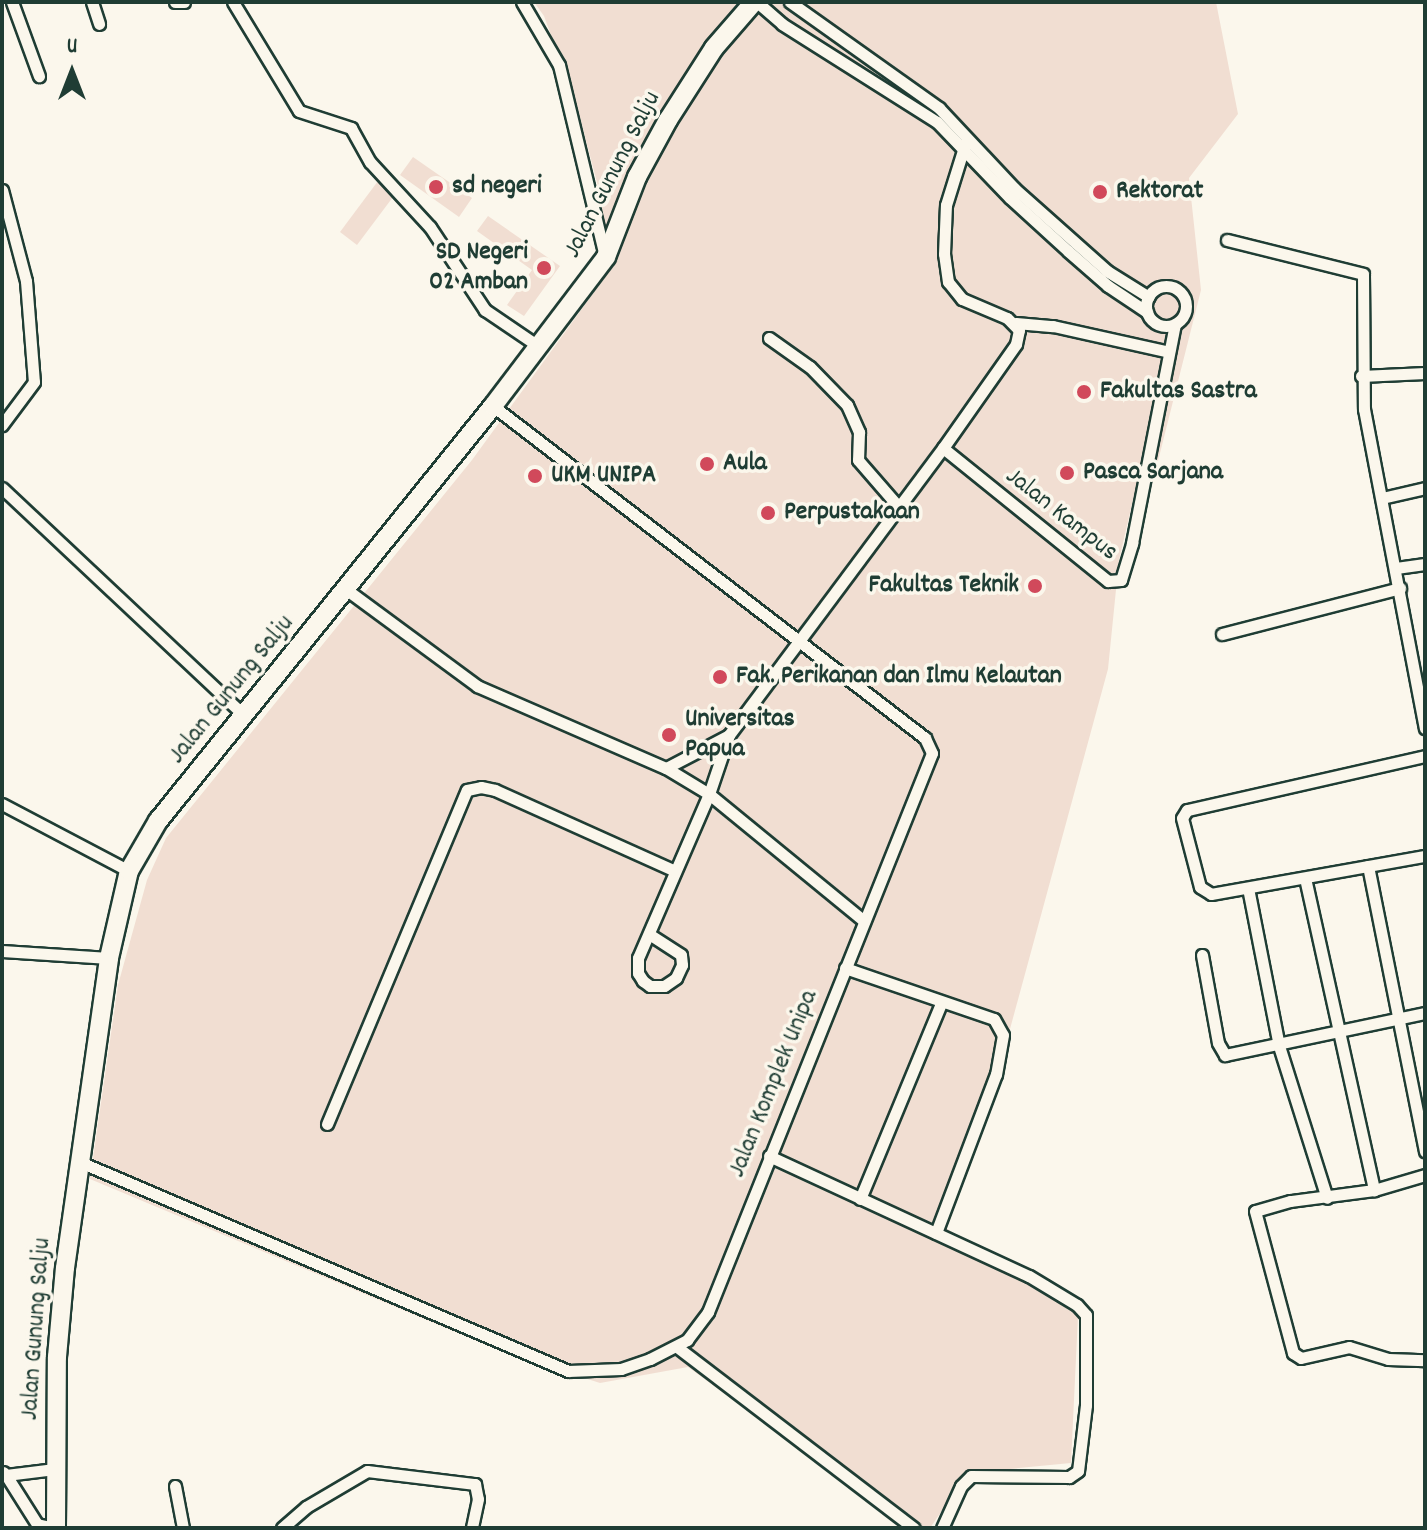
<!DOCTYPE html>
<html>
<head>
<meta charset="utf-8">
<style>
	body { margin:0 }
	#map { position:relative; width:1427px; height:1530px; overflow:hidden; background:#fbf7ec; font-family:Dekko,sans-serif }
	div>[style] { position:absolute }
	.built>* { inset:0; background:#f1ded2 }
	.roads { filter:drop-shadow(2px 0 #1f3d34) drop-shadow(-2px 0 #1f3d34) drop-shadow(0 2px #1f3d34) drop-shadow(0 -2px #1f3d34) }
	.street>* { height:11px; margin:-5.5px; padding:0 5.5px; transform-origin:5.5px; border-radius:5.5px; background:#fbf7ec }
	.street>.ring { margin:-5.5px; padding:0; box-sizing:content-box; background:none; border:11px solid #fbf7ec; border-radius:50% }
	.primary>* { height:18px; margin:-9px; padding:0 9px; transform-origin:9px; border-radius:9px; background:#fbf7ec }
	.dots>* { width:22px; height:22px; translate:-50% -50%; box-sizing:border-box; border:4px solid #fbf7ec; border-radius:50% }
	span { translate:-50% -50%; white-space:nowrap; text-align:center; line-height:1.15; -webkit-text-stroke:7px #fbf7ec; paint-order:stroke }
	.street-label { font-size:26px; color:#1f3d34 }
	.poi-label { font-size:26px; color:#1f3d34; font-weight:700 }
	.left { translate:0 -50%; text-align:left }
	.right { translate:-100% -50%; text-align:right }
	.frame { position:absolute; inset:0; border:4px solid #1f3d34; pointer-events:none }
	.north { position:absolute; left:32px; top:32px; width:80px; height:80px; -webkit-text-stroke:6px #fbf7ec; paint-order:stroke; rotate:0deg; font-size:22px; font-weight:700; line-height:32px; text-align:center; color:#1f3d34 }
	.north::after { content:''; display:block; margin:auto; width:28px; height:36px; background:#1f3d34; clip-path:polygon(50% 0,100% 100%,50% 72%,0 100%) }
</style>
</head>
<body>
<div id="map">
	<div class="built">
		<div style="clip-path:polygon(534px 2px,1216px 2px,1238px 114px,1189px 178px,1201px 290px,1157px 465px,1139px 474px,1119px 560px,1108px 669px,1010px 1029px,946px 1228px,1078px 1316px,1071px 1463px,968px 1473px,930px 1528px,909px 1528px,688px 1367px,600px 1383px,503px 1352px,90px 1179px,118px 985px,147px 880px,166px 838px,472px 460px,600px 284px,599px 190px,577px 106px,544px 16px)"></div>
		<div style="clip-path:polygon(413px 157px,472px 198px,459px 217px,400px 175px)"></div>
		<div style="clip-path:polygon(378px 181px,396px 193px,357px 245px,340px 232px)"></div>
		<div style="clip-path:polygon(488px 216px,560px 266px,524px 316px,507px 305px,532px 270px,477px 231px)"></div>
	</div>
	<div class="roads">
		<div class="street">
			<div style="left:12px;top:2px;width:79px;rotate:70deg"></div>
			<div style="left:92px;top:2px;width:23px;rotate:72deg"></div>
			<div style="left:175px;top:2px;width:9px"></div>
			<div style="left:233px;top:2px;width:127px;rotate:58.8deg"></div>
			<div style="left:299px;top:111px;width:55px;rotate:18.1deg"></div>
			<div style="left:351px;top:128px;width:39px;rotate:61deg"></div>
			<div style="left:370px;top:162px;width:88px;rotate:47.3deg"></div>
			<div style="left:430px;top:227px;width:100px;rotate:56.5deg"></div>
			<div style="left:485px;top:310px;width:64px;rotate:34.2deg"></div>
			<div style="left:522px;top:2px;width:73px;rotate:59.6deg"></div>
			<div style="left:559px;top:65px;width:197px;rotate:76.5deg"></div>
			<div style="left:757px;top:2px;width:33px;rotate:41deg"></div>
			<div style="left:782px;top:24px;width:183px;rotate:32.3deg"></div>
			<div style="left:937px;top:122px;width:105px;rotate:46.2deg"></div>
			<div style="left:1010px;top:198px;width:79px;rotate:42.4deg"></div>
			<div style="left:1068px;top:251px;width:53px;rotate:41.2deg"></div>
			<div style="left:1108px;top:286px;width:47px;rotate:33.7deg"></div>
			<div style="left:790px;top:2px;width:183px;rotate:35.4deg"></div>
			<div style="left:939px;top:108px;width:110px;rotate:46.8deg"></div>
			<div style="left:1014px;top:188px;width:125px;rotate:41.7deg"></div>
			<div style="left:1107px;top:271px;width:49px;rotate:31.8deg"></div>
			<div style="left:2px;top:190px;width:94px;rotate:75.2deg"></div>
			<div style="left:26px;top:281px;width:101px;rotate:85.5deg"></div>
			<div style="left:34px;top:382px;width:54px;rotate:126.7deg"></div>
			<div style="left:1227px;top:240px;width:140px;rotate:14deg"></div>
			<div style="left:1363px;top:274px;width:135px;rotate:89.6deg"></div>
			<div style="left:1364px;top:409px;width:325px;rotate:79.2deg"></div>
			<div class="ring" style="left:1146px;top:286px;width:29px;height:29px"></div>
			<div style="left:1016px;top:323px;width:37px;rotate:5deg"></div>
			<div style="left:1053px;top:326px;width:119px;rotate:12.6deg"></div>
			<div style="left:769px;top:338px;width:50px;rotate:35.3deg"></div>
			<div style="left:810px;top:367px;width:53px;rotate:45.8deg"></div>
			<div style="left:847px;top:405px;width:30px;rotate:66deg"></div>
			<div style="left:859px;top:432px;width:28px;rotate:92deg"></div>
			<div style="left:858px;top:460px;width:61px;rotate:49deg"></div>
			<div style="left:1361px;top:376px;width:64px;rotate:-2.7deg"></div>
			<div style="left:943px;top:448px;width:127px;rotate:-54.9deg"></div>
			<div style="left:1016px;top:344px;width:14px;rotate:-78deg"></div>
			<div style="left:1019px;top:330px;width:17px;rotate:-135deg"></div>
			<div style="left:1007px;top:318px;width:49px;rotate:-157.1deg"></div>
			<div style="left:962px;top:299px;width:22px;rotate:-129deg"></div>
			<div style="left:948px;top:282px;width:28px;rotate:-98deg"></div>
			<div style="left:944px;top:254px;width:49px;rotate:-87.7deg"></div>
			<div style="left:946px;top:205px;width:64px;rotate:-72.7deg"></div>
			<div style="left:2px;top:488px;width:333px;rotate:43.2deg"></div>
			<div style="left:1382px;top:498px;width:44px;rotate:-13.1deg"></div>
			<div style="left:1396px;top:568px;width:29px;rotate:-8deg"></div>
			<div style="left:347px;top:590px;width:162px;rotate:36.4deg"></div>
			<div style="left:477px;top:686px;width:206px;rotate:23.5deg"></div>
			<div style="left:666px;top:768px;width:50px;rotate:31.2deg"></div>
			<div style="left:709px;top:794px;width:200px;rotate:39.3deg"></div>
			<div style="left:1222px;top:634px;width:184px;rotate:-14.5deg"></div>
			<div style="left:1425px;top:756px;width:244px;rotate:167.2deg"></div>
			<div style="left:1187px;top:810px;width:9px;rotate:122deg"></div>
			<div style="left:1182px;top:818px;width:71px;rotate:75.4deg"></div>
			<div style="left:1200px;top:887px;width:13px;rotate:32deg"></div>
			<div style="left:1211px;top:894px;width:217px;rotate:-10.1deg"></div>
			<div style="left:666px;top:768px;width:71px;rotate:-27.6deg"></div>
			<div style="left:2px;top:804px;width:144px;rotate:27.8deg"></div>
			<div style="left:1368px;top:866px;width:291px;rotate:78.7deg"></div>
			<div style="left:1305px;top:878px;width:320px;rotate:77.5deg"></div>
			<div style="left:1248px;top:888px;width:161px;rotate:78.9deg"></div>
			<div style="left:1279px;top:1046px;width:159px;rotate:72.5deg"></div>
			<div style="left:649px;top:934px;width:38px;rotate:33deg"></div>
			<div style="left:681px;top:955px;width:10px;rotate:84deg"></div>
			<div style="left:682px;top:965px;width:14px;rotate:115deg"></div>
			<div style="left:676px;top:978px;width:14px;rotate:146deg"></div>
			<div style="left:664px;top:986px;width:14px;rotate:180deg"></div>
			<div style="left:650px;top:986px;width:9px;rotate:-144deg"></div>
			<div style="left:643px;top:981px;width:9px;rotate:-122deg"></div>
			<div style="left:638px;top:973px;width:15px;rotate:-90deg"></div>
			<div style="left:638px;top:958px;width:179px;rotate:-66.6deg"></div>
			<div style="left:709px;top:794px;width:62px;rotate:-71.3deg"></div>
			<div style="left:729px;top:735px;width:358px;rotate:-53.3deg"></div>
			<div style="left:943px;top:448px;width:212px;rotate:38.9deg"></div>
			<div style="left:1108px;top:581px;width:13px;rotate:-4deg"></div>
			<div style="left:1121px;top:580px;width:39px;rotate:-73deg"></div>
			<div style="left:1132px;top:543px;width:223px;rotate:-78.9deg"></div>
			<div style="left:2px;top:951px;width:107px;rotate:3.7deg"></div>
			<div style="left:1202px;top:955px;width:89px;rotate:79.7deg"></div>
			<div style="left:1218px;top:1043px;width:14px;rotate:60deg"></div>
			<div style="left:1225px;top:1055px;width:204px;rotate:-11.9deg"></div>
			<div style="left:845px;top:968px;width:157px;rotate:18.9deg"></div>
			<div style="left:994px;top:1019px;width:18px;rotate:61deg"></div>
			<div style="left:1003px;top:1035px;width:40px;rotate:100deg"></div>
			<div style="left:996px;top:1074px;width:170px;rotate:110.7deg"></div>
			<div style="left:327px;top:1124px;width:362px;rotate:-67.3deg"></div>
			<div style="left:467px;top:790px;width:14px;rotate:-12deg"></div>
			<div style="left:481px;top:787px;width:14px;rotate:12deg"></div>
			<div style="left:495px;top:790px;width:197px;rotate:24.2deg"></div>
			<div style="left:769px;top:1156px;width:286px;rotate:24.8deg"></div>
			<div style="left:1029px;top:1276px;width:56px;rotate:31.1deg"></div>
			<div style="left:1077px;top:1305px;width:13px;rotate:48deg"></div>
			<div style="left:1086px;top:1315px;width:90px;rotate:90deg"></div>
			<div style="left:1086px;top:1405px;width:66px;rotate:96.9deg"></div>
			<div style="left:1078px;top:1471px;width:11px;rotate:146deg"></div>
			<div style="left:1069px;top:1477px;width:98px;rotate:-179.4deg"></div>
			<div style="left:971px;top:1476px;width:14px;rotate:135deg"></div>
			<div style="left:961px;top:1486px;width:46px;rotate:114.3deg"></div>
			<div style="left:80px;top:1162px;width:531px;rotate:23.18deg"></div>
			<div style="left:568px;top:1371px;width:53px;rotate:-2.2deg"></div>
			<div style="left:621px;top:1369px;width:31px;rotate:-19deg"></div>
			<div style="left:650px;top:1359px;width:42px;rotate:-27.2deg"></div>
			<div style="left:687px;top:1340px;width:35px;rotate:-53deg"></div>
			<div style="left:708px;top:1312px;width:602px;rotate:-68.16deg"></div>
			<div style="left:932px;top:753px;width:17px;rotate:-115deg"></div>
			<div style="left:925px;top:738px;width:545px;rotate:-142.46deg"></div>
			<div style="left:1425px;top:1175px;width:53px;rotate:163.6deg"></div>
			<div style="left:1374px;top:1190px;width:85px;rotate:172.5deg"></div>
			<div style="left:1290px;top:1201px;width:36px;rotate:164deg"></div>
			<div style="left:1255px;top:1211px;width:147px;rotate:75deg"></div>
			<div style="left:1293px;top:1353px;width:9px;rotate:32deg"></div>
			<div style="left:1301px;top:1358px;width:49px;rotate:-12.9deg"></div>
			<div style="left:1349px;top:1347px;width:41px;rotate:17.1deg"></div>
			<div style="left:1388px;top:1359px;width:37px;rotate:2deg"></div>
			<div style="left:860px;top:1199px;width:212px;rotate:-67.5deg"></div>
			<div style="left:677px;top:1347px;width:298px;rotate:37.4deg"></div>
			<div style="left:3px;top:1472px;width:4px;rotate:45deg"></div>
			<div style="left:6px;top:1475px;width:49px;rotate:-7deg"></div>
			<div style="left:2px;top:1476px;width:4px;rotate:-14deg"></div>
			<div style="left:6px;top:1475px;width:58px;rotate:57.7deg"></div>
			<div style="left:37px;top:1524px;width:17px;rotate:13deg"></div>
			<div style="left:175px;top:1486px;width:43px;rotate:79.2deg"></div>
			<div style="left:282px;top:1528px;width:32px;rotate:-41deg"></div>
			<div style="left:306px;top:1507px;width:71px;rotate:-30.5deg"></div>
			<div style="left:367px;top:1471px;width:109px;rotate:6.9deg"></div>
			<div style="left:475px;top:1484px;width:15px;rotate:79deg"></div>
			<div style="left:478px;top:1499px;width:30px;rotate:102deg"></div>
		</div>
		<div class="primary">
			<div style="left:56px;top:1528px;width:171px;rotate:-89.7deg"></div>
			<div style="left:57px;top:1357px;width:89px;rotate:-84.9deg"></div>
			<div style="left:65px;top:1268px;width:313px;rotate:-81.9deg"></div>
			<div style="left:109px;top:958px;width:89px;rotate:-77.1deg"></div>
			<div style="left:129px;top:871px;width:58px;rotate:-59.9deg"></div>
			<div style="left:158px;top:821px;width:533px;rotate:-51.09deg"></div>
			<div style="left:493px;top:406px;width:187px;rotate:-52.8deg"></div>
			<div style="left:606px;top:257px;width:86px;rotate:-68.8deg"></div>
			<div style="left:637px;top:177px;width:65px;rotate:-61.5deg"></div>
			<div style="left:668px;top:120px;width:85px;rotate:-57.4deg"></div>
			<div style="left:714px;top:48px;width:61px;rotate:-49deg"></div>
		</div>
	</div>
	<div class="dots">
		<div style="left:436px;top:187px;background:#d1495b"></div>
		<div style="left:1100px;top:192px;background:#d1495b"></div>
		<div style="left:544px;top:268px;background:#d1495b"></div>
		<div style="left:1084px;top:392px;background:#d1495b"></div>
		<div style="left:707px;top:464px;background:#d1495b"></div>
		<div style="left:1067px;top:473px;background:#d1495b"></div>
		<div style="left:535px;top:476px;background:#d1495b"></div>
		<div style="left:768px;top:513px;background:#d1495b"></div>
		<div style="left:1035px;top:586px;background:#d1495b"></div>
		<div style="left:720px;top:677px;background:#d1495b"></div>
		<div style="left:669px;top:735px;background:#d1495b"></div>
	</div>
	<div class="street-label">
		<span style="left:613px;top:175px;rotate:-63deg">Jalan Gunung Salju</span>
		<span style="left:1061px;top:515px;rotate:38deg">Jalan Kampus</span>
		<span style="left:232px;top:690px;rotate:-51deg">Jalan Gunung Salju</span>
		<span style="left:774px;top:1084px;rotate:-68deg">Jalan Komplek Unipa</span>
		<span style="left:37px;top:1329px;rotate:-86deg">Jalan Gunung Salju</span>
	</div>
	<div class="poi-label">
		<span class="left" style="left:452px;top:187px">sd negeri</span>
		<span class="left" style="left:1116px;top:192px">Rektorat</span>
		<span class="right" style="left:528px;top:268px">SD Negeri<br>02 Amban</span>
		<span class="left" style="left:1100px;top:392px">Fakultas Sastra</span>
		<span class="left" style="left:723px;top:464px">Aula</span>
		<span class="left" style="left:1083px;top:473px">Pasca Sarjana</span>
		<span class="left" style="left:551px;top:476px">UKM UNIPA</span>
		<span class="left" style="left:784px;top:513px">Perpustakaan</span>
		<span class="right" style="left:1019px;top:586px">Fakultas Teknik</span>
		<span class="left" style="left:736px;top:677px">Fak. Perikanan dan Ilmu Kelautan</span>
		<span class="left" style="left:685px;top:735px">Universitas<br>Papua</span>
	</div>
	<div class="frame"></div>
	<div class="north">U</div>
</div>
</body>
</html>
